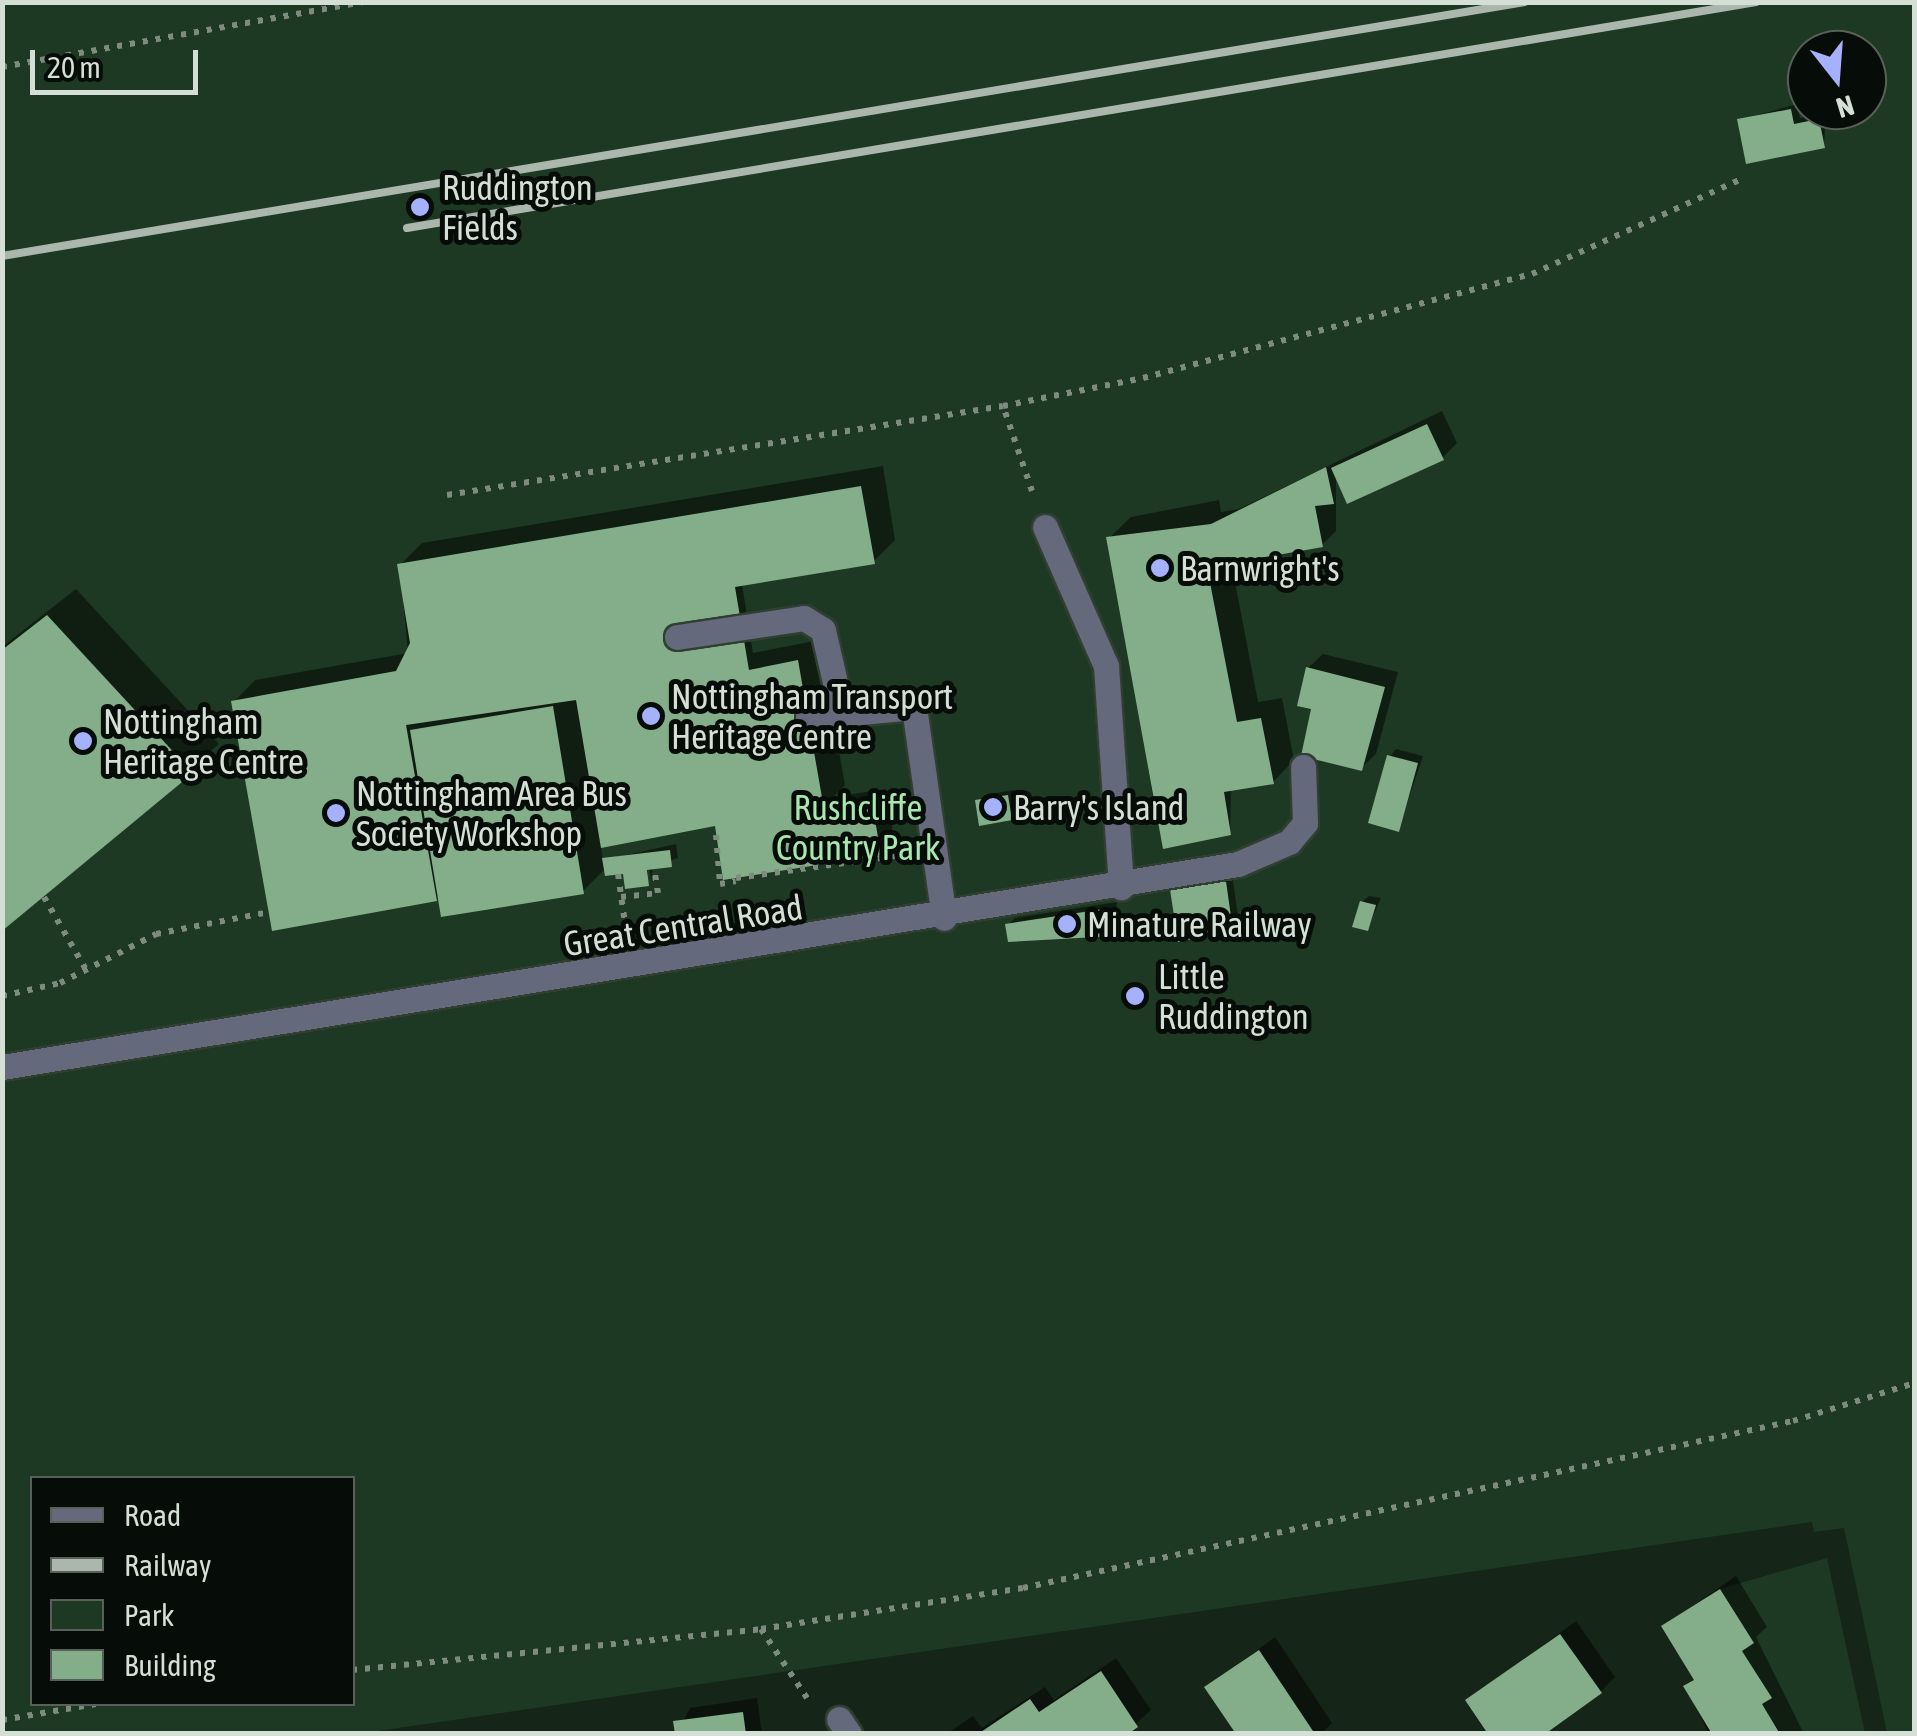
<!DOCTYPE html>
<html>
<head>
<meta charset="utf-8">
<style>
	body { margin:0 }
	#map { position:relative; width:1917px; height:1736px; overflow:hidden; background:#152517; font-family:"Asap Condensed",sans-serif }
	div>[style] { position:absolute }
	.green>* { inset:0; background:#1e3923 }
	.shadow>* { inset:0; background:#0007 }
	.building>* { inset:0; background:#84ae8a }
	.path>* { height:6px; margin-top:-3px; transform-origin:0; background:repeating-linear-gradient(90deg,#7e8b7f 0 5px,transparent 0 13px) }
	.roads { filter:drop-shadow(2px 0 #303f32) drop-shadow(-2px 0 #303f32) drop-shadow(0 2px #303f32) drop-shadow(0 -2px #303f32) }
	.minor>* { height:25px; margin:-12.5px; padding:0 12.5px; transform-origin:12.5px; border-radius:12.5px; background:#65697c }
	.rail>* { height:8px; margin:-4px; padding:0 4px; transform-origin:4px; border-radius:4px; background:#abb7ac }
	.dots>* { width:28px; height:28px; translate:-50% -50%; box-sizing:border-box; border:5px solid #060c07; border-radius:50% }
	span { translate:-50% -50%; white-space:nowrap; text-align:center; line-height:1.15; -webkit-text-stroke:10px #060c07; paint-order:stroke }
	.poi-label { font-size:35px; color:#d4dfd5 }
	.left { translate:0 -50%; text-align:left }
	.park-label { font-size:35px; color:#a8e7b0 }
	.street-label { font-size:35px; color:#d4dfd5 }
	.frame { position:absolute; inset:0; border:5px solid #d4dfd5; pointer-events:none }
	.legend { position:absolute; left:30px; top:1476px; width:325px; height:230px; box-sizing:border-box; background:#060c07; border:2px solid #586059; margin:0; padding:12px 18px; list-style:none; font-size:30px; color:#d4dfd5 }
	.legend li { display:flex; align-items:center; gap:20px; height:50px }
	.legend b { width:50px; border:2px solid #586059 }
	.north { position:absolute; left:1787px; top:30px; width:100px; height:100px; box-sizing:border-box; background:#060c07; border:2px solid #586059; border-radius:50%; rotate:163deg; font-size:28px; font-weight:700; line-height:40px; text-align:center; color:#d4dfd5 }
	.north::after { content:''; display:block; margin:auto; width:35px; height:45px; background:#a6b1fc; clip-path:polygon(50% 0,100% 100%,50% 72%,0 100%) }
	.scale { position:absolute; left:30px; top:50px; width:168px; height:45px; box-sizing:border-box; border:5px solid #d4dfd5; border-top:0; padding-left:12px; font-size:30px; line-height:35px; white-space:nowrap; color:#d4dfd5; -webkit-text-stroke:8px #060c07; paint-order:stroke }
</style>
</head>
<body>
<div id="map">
	<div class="green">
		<div style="clip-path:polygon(evenodd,3px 3px,1914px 3px,1914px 1733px,1887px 1733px,1844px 1528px,1814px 1532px,1812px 1522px,364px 1733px,3px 1734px,3px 3px,1807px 50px,1867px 50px,1867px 110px,1807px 110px,1807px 50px,3px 3px,32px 1478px,352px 1478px,352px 1704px,32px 1704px,32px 1478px)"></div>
		<div style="clip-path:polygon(1827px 1558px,1865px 1733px,1780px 1733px,1762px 1704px,1771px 1698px,1742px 1651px,1754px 1643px,1720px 1589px)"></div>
	</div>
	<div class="shadow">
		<div style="clip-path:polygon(1797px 104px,1800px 118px,1826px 114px,1824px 146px,1740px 120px)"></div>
		<div style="clip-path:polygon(1442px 411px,1457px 443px,1442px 458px,1336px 480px,1336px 531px,1322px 545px,1231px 561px,1258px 702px,1282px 698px,1294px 760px,1273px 782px,1231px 790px,1230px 832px,1154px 803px,1109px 538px,1131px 517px,1219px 500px,1221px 512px,1239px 509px)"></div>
		<div style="clip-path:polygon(883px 466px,895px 540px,873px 562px,742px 584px,753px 653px,819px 640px,845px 785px,833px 797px,886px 789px,894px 838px,879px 852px,718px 825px,601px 846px,603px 860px,676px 844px,678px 858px,653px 867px,651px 881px,648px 858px,648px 884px,606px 868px,583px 891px,441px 898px,274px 928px,234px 702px,255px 680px,408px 653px,400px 565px,422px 543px)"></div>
		<div style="clip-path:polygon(76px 589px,219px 744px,2px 927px,2px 647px)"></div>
		<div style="clip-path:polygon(1323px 654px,1398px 672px,1376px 754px,1361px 768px,1314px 706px,1308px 668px)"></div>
		<div style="clip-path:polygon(1396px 749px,1423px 756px,1398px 830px,1390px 756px)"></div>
		<div style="clip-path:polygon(1014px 790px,1011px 817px,978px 801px,985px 795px)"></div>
		<div style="clip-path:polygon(1231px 868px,1239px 922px,1180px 939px)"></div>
		<div style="clip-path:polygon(1369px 896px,1381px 898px,1368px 928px,1362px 902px)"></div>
		<div style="clip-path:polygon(1117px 902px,1113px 934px,1008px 925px,1015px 918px)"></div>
		<div style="clip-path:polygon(1736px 1576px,1767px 1627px,1756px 1637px,1804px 1734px,1709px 1734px,1686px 1687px,1696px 1677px,1664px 1626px)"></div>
		<div style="clip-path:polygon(1576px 1621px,1615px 1677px,1600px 1692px,1468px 1701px)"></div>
		<div style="clip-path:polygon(1275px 1637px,1332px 1723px,1321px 1734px,1239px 1734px,1208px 1687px)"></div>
		<div style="clip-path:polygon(1116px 1658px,1151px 1710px,1124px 1734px,946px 1734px,973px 1716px,982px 1728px,1045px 1687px,1054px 1700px)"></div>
		<div style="clip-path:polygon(757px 1698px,762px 1734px,677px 1734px,690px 1708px)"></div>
	</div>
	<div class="building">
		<div style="clip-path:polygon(1791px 109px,1794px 124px,1819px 119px,1825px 148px,1746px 164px,1737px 119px)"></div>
		<div style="clip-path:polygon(1427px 424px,1444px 460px,1347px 504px,1331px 468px)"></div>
		<div style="clip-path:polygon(1326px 467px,1334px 504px,1315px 506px,1323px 547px,1207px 567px,1237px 722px,1261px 718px,1274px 784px,1224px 792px,1231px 835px,1163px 849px,1106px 537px,1211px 524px)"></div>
		<div style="clip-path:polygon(861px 486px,875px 564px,735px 587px,749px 670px,798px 660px,824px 809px,872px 802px,881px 855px,723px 880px,715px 826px,601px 848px,576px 700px,406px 725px,437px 901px,272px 931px,231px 701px,396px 671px,410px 643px,397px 564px)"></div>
		<div style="clip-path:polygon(47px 615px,193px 773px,2px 931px,2px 650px)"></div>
		<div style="clip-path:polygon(1306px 667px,1385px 687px,1362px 771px,1301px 756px,1311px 709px,1297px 706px)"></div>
		<div style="clip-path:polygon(553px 706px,584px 894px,441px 917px,410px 730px)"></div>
		<div style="clip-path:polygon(1387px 755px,1418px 763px,1399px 832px,1368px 823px)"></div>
		<div style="clip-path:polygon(1008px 795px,1012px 820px,979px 826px,975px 800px)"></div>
		<div style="clip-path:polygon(670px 850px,672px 867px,647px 870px,649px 886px,625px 889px,623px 874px,605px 876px,602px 858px)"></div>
		<div style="clip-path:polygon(1225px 874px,1233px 931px,1178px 942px,1169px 883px)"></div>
		<div style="clip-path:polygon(1360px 901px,1376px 905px,1368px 931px,1352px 927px)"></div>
		<div style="clip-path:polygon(1110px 908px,1114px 936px,1008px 942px,1005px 924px)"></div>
		<div style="clip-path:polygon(1720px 1589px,1754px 1643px,1742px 1651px,1772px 1698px,1762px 1704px,1780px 1734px,1712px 1734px,1683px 1686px,1694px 1680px,1661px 1626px)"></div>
		<div style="clip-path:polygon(1560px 1634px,1602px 1693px,1545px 1734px,1488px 1734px,1465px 1700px)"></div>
		<div style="clip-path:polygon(1259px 1650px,1315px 1734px,1236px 1734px,1204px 1687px)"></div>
		<div style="clip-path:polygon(1101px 1671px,1138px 1727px,1128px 1734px,978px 1734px,1030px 1699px,1039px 1712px)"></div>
		<div style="clip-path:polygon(743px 1712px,746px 1734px,675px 1734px,673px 1721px)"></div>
	</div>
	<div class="path">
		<div style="left:2px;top:67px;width:368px;rotate:-10.2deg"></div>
		<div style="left:1032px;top:491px;width:90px;rotate:-108.8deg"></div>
		<div style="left:1003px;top:406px;width:143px;rotate:-11.3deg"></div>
		<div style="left:1143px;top:378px;width:403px;rotate:-15deg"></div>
		<div style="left:1532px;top:274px;width:227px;rotate:-24.4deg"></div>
		<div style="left:447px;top:495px;width:563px;rotate:-9.09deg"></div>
		<div style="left:716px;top:835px;width:49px;rotate:85.3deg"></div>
		<div style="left:720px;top:884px;width:16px;rotate:-11deg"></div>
		<div style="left:879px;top:845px;width:13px;rotate:67deg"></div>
		<div style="left:618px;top:874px;width:49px;rotate:81.9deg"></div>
		<div style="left:736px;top:878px;width:160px;rotate:-7.9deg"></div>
		<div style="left:44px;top:897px;width:82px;rotate:60deg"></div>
		<div style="left:621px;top:897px;width:37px;rotate:-6deg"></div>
		<div style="left:658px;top:893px;width:24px;rotate:-99deg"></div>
		<div style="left:2px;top:996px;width:59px;rotate:-12.6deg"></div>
		<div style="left:60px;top:983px;width:108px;rotate:-27deg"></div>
		<div style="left:156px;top:934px;width:115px;rotate:-11deg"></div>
		<div style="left:761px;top:1629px;width:83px;rotate:56.3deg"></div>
		<div style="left:352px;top:1670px;width:411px;rotate:-5.7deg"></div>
		<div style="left:761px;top:1629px;width:265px;rotate:-8.9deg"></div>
		<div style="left:1023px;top:1588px;width:788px;rotate:-12.24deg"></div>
		<div style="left:1793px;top:1421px;width:127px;rotate:-17.4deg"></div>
		<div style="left:2px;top:1720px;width:95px;rotate:-9.7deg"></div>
	</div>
	<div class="roads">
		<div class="minor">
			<div style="left:1045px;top:527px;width:152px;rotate:66.3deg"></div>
			<div style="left:1106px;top:666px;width:222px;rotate:86.1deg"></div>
			<div style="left:677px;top:637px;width:128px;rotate:-8.5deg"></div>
			<div style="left:804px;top:618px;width:22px;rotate:32deg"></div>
			<div style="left:823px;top:630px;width:85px;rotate:77.1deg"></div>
			<div style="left:808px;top:717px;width:106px;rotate:-5.4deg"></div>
			<div style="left:914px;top:707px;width:213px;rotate:81.9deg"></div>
			<div style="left:2px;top:1067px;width:1253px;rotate:-9.33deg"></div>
			<div style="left:1238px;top:864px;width:56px;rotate:-23.3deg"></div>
			<div style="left:1289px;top:842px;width:25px;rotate:-50deg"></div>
			<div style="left:1305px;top:823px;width:56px;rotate:-92deg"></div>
			<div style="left:839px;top:1719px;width:18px;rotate:56deg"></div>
		</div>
	</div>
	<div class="rail">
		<div style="left:407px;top:228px;width:1368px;rotate:-9.51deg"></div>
		<div style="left:2px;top:256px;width:1544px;rotate:-9.47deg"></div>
	</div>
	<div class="dots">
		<div style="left:420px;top:207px;background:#a6b1fc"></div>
		<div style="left:1160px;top:568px;background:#a6b1fc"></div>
		<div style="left:651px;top:716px;background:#a6b1fc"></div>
		<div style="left:83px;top:741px;background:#a6b1fc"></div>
		<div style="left:993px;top:807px;background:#a6b1fc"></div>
		<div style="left:336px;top:813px;background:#a6b1fc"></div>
		<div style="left:1067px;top:924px;background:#a6b1fc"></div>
		<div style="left:1135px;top:996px;background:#a6b1fc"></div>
	</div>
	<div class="poi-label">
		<span class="left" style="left:442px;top:207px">Ruddington<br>Fields</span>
		<span class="left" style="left:1180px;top:568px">Barnwright's</span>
		<span class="left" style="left:671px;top:716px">Nottingham Transport<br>Heritage Centre</span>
		<span class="left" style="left:103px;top:741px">Nottingham<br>Heritage Centre</span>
		<span class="left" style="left:356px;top:813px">Nottingham Area Bus<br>Society Workshop</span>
		<span class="left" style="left:1013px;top:807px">Barry's Island</span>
		<span class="left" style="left:1087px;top:924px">Minature Railway</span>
		<span class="left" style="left:1158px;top:996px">Little<br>Ruddington</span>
	</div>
	<div class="park-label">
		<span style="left:858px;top:827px">Rushcliffe<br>Country Park</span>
	</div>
	<div class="street-label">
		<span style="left:683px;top:925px;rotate:-9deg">Great Central Road</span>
	</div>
	<div class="frame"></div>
	<ul class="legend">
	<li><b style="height:12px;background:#65697c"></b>Road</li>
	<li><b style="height:12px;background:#abb7ac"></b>Railway</li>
	<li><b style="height:28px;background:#1e3923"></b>Park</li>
	<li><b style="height:28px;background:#84ae8a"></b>Building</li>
	</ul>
	<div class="north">N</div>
	<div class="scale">20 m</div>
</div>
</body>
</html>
